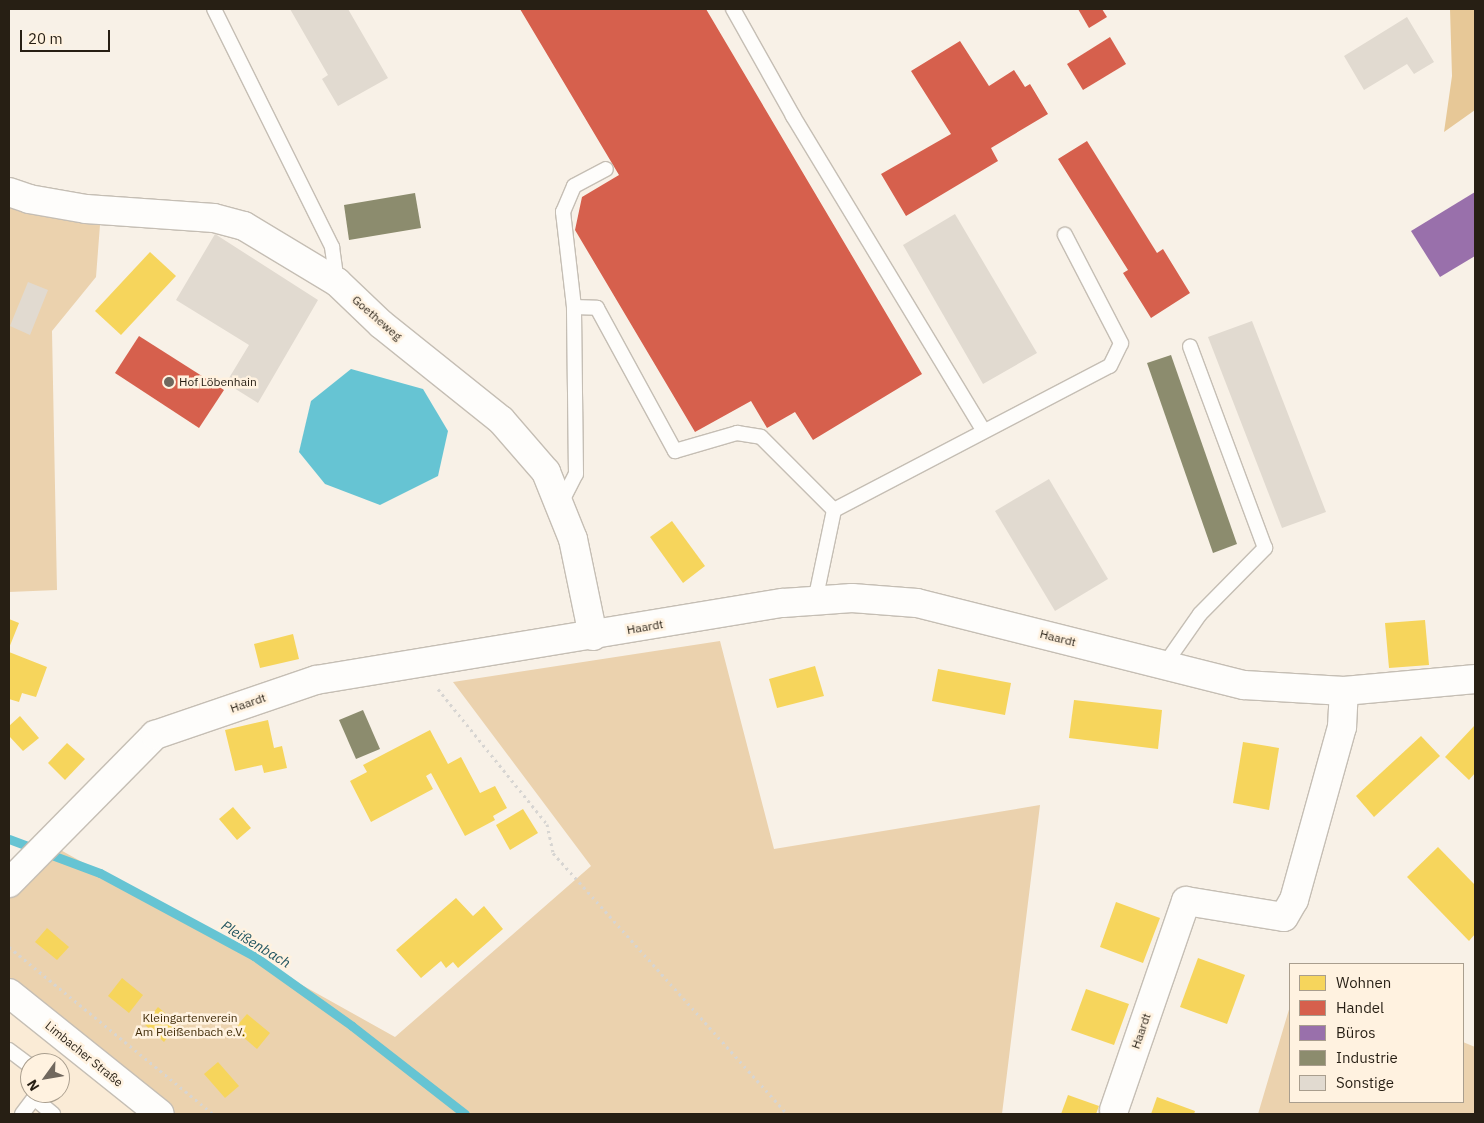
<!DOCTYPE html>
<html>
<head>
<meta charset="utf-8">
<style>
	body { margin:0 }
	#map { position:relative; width:1484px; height:1123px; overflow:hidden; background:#f8f1e7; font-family:"IBM Plex Sans",sans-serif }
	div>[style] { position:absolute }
	.built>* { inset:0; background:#faebd6 }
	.green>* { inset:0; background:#ebd2ae }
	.forest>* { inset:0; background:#e7c897 }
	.water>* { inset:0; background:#66c4d3 }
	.homes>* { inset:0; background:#f6d55c }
	.shops>* { inset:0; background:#d6604d }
	.offices>* { inset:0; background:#9970ab }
	.industry>* { inset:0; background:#8c8c6e }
	.stream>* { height:9px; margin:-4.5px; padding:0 4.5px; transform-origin:4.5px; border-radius:4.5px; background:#66c4d3 }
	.building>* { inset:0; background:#e1dad0 }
	.path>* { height:3px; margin-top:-1.5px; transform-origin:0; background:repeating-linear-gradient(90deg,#d7d5d2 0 2.5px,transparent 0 6.5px) }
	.roads { filter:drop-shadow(1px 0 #c5beb4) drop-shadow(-1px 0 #c5beb4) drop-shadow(0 1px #c5beb4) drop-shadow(0 -1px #c5beb4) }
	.lane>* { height:14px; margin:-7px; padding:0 7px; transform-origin:7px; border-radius:7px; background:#fefdfb }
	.street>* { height:28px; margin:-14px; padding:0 14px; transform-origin:14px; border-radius:14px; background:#fefdfb }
	.secondary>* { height:28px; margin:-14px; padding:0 14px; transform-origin:14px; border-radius:14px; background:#fefdfb }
	.dots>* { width:14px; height:14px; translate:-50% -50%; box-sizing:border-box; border:2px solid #fff2e0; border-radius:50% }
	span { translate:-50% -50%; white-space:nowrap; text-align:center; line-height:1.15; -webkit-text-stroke:5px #fff2e0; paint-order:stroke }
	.street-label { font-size:12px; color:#271f14 }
	.poi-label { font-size:12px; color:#271f14 }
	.left { translate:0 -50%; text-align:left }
	.park-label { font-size:12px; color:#422d09 }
	.water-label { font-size:14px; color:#1e535f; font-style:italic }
	.frame { position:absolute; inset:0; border:10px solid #271f14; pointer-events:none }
	.legend { position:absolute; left:1289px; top:963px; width:175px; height:140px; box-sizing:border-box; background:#fff2e0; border:1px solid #a99e8e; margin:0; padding:6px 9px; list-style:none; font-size:15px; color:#271f14 }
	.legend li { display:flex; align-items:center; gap:10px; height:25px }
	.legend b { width:25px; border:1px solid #a99e8e }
	.north { position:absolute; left:20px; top:1053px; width:50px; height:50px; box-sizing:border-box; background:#fff2e0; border:1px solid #a99e8e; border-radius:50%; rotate:238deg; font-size:14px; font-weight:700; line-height:20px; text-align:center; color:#271f14 }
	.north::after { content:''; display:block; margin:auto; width:18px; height:22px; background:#70685e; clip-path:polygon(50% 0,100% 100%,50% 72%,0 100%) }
	.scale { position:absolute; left:20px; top:30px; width:90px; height:22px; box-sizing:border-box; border:2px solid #271f14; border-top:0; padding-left:6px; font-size:15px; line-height:18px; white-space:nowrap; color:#271f14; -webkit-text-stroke:4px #fff2e0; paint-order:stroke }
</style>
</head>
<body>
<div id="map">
	<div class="built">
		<div style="clip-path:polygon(evenodd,9px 993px,160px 1114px,9px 1114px,9px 993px,30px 1063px,60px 1063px,60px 1093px,30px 1093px,30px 1063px)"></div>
	</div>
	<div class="green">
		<div style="clip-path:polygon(9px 200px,100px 225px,96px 277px,52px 331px,57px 590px,9px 592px)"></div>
		<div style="clip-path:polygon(720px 641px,774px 849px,1040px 805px,1002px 1114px,160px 1114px,9px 993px,9px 883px,48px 843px,395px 1037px,591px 866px,453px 682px)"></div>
		<div style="clip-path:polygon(1290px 1006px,1290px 1102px,1463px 1102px,1463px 1042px,1475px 1047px,1475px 1114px,1258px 1114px)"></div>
	</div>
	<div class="forest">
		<div style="clip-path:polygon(1450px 9px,1475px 9px,1475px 110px,1444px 132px,1452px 76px)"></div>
	</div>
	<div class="water">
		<div style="clip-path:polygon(351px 369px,423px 389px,448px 431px,438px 476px,380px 505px,325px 484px,299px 452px,311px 401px)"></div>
	</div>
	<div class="homes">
		<div style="clip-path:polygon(150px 252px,176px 276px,121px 335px,95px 311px)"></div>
		<div style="clip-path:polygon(672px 521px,705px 566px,683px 583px,650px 537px)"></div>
		<div style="clip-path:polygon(9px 619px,19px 623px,9px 648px)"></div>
		<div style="clip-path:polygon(1425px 620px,1429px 665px,1389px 668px,1385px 623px)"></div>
		<div style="clip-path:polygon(293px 634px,299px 659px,260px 668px,254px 644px)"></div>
		<div style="clip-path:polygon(9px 652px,47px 667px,36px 697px,22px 693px,19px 702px,9px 699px)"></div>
		<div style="clip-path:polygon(815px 666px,824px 696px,777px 708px,769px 679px)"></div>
		<div style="clip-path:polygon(938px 669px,1011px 683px,1005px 715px,932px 701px)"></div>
		<div style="clip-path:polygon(1074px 700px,1162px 710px,1158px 749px,1069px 738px)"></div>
		<div style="clip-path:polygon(20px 716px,39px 738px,23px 751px,9px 736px,9px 726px)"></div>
		<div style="clip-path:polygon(268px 720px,274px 748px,282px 746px,287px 768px,264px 773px,262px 765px,235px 771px,225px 730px)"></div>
		<div style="clip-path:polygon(1475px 725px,1475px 773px,1469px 780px,1445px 757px)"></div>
		<div style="clip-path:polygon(430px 730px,448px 764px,461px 757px,480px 793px,495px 786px,507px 808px,493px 816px,495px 820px,465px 836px,431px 773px,426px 776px,433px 789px,371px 822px,350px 781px,367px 772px,363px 765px)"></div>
		<div style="clip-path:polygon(1421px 736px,1440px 756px,1374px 817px,1356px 796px)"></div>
		<div style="clip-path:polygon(1243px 742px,1279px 748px,1269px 810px,1233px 803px)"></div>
		<div style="clip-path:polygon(67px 743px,85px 759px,65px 780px,48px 763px)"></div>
		<div style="clip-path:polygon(233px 807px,251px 828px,237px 840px,219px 819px)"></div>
		<div style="clip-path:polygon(523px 809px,538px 833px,510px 850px,496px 825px)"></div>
		<div style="clip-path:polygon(1438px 847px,1475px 885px,1475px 934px,1469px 941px,1407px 877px)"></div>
		<div style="clip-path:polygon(456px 898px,473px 916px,484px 906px,503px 929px,458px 968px,453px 962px,446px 968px,441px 961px,421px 978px,396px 950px)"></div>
		<div style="clip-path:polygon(1116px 902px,1160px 918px,1143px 963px,1100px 947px)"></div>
		<div style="clip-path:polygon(47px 928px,69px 947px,57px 960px,35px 942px)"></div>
		<div style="clip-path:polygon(1198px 958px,1245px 975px,1227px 1024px,1180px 1007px)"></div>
		<div style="clip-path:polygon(122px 978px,143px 995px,129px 1013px,108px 996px)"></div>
		<div style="clip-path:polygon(1086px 989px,1129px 1004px,1114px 1045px,1071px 1030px)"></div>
		<div style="clip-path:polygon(158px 1007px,178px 1024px,164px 1042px,144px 1024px)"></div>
		<div style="clip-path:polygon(247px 1014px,270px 1033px,257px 1049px,234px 1029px)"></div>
		<div style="clip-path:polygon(218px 1062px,239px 1086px,225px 1098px,204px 1074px)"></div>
		<div style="clip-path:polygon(1068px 1095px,1099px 1106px,1096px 1114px,1061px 1114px)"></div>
		<div style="clip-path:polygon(1157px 1097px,1195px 1111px,1194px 1114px,1151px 1114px)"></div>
	</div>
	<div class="shops">
		<div style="clip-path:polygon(520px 9px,706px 9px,922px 374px,813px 440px,795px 412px,767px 428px,751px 401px,695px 432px,575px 230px,582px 197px,619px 175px)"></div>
		<div style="clip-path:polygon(1078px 9px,1102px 9px,1107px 17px,1089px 28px)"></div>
		<div style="clip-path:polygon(1110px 37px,1126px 64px,1083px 90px,1067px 64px)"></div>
		<div style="clip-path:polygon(960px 41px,989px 86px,1014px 70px,1025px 87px,1030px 84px,1048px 114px,991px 148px,998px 161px,906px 216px,881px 174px,951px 134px,911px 71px)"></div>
		<div style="clip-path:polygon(1087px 141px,1157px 253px,1163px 249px,1190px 293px,1151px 318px,1123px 273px,1128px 270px,1058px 159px)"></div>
		<div style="clip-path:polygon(139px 336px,224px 390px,199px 428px,115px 373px)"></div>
	</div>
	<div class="offices">
		<div style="clip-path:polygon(1475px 192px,1475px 256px,1440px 277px,1411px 231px)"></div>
	</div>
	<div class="industry">
		<div style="clip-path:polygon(415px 193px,421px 228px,349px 240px,344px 205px)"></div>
		<div style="clip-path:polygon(1171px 355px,1237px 544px,1213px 553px,1147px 363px)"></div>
		<div style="clip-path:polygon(363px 710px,380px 749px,356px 759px,339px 720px)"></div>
	</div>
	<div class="stream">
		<div style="left:9px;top:839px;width:97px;rotate:20.5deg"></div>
		<div style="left:100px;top:873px;width:175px;rotate:28.3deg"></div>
		<div style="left:254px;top:956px;width:120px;rotate:35.5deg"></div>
		<div style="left:352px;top:1026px;width:143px;rotate:37.9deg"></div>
	</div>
	<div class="building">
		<div style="clip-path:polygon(290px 9px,348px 9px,388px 78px,338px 106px,322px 79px,328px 75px)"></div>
		<div style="clip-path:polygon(1407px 17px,1434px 62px,1414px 74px,1407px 64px,1364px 90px,1344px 56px)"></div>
		<div style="clip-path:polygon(955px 214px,1037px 353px,983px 384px,903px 245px)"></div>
		<div style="clip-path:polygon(215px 234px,318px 300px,258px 403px,226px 383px,249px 345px,176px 300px)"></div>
		<div style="clip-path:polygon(28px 282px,48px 290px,30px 335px,10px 326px)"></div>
		<div style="clip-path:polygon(1252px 321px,1326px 512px,1282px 528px,1208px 337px)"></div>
		<div style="clip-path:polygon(1049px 479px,1108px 579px,1055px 611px,995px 511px)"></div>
	</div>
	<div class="path">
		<div style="left:438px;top:689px;width:174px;rotate:51.1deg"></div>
		<div style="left:547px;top:824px;width:30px;rotate:78deg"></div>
		<div style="left:553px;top:853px;width:351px;rotate:48.1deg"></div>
		<div style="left:9px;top:947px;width:264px;rotate:39.3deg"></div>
	</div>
	<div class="roads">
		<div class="lane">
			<div style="left:214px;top:9px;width:266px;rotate:63.6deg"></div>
			<div style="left:332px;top:247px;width:35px;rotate:82deg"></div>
			<div style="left:733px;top:9px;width:123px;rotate:60.7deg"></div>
			<div style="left:793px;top:116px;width:368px;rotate:58.8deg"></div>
			<div style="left:574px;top:307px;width:23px;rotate:2deg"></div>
			<div style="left:597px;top:308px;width:163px;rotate:61.4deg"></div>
			<div style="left:675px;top:451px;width:65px;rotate:-16.2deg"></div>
			<div style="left:737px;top:433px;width:24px;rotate:9deg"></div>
			<div style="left:761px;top:437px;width:103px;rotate:45deg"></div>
			<div style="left:560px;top:505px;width:35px;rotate:-63deg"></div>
			<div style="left:576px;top:474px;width:167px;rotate:-90.7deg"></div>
			<div style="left:574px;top:307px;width:96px;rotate:-96.6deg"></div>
			<div style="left:563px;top:212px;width:28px;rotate:-67deg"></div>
			<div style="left:574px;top:186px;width:36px;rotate:-28deg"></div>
			<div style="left:815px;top:601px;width:93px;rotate:-78.2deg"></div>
			<div style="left:834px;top:510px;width:311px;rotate:-27.6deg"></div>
			<div style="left:1110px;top:366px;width:25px;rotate:-64deg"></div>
			<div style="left:1121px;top:343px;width:122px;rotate:-117.4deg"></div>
			<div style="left:1165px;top:664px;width:61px;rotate:-55deg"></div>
			<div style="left:1200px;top:614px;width:93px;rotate:-45.4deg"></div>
			<div style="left:1265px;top:548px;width:215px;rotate:-110.4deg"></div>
			<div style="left:9px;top:1050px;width:26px;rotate:37deg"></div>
			<div style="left:34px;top:1098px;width:25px;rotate:40deg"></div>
			<div style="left:22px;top:1114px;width:26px;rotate:-53deg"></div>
		</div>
		<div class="street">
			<div style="left:9px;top:192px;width:21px;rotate:19deg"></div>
			<div style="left:29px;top:199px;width:58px;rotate:10deg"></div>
			<div style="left:86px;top:209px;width:128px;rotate:4deg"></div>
			<div style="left:214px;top:218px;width:31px;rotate:15deg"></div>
			<div style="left:244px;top:226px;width:109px;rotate:31.1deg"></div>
			<div style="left:337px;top:282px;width:61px;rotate:43.7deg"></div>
			<div style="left:381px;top:324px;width:154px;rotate:38.7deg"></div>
			<div style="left:501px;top:420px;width:69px;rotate:49.1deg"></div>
			<div style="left:546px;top:472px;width:72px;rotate:68.1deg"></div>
			<div style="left:573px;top:539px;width:99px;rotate:78.3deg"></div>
			<div style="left:9px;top:883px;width:208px;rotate:-45.4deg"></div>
			<div style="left:155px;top:735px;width:170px;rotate:-18.9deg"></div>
			<div style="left:316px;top:680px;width:473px;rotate:-9.4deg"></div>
			<div style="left:783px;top:603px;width:69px;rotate:-4.1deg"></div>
			<div style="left:852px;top:598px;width:65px;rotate:4.4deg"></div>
			<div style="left:917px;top:603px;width:337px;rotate:14.1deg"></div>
			<div style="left:1244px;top:685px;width:100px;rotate:3.4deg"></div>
			<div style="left:1344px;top:691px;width:132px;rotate:-5.2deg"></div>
			<div style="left:1114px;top:1110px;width:221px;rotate:-71deg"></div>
			<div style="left:1186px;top:901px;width:99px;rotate:9.3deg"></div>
			<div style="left:1284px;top:917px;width:20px;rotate:-60deg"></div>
			<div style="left:1294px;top:900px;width:180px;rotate:-74.5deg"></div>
			<div style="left:1342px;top:727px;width:36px;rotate:-87deg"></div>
		</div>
		<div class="secondary">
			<div style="left:9px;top:993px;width:193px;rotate:38.7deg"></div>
		</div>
	</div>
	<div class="dots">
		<div style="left:169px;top:382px;background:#70685e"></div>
	</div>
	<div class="street-label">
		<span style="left:377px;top:318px;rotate:41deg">Goetheweg</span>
		<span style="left:645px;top:627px;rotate:-10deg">Haardt</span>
		<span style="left:1058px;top:638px;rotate:14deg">Haardt</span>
		<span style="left:248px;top:703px;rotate:-19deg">Haardt</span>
		<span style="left:1141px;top:1031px;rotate:-71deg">Haardt</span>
		<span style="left:84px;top:1054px;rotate:39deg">Limbacher Straße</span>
	</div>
	<div class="poi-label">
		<span class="left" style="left:179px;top:382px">Hof Löbenhain</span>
	</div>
	<div class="park-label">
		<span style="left:190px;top:1025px">Kleingartenverein<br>Am Pleißenbach e.V.</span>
	</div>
	<div class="water-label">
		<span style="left:256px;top:944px;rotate:31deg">Pleißenbach</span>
	</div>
	<div class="frame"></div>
	<ul class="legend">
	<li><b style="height:14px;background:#f6d55c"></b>Wohnen</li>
	<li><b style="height:14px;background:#d6604d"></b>Handel</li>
	<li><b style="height:14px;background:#9970ab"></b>Büros</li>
	<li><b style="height:14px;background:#8c8c6e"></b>Industrie</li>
	<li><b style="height:14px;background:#e1dad0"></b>Sonstige</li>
	</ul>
	<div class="north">N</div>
	<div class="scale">20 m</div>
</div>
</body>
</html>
